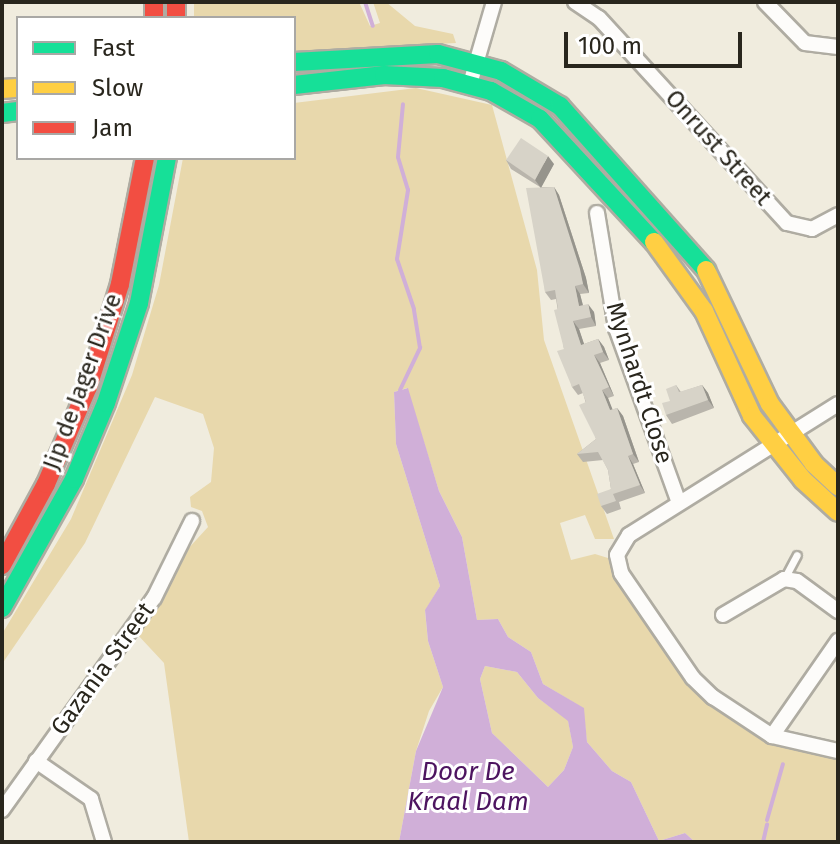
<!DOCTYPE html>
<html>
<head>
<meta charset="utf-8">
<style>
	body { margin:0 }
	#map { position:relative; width:840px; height:844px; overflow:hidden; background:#f0ecde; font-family:"Fira Sans",sans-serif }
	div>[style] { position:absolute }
	.green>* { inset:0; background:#e8d8ac }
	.water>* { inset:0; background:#d0afd8 }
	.stream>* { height:4px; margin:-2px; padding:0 2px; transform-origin:2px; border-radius:2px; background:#d0afd8 }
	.roads { filter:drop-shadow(2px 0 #afaca2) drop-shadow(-2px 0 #afaca2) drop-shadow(0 2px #afaca2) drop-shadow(0 -2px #afaca2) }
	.lane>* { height:7px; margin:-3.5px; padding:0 3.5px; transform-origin:3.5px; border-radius:3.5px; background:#fdfcfa }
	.street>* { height:14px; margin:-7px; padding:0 7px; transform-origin:7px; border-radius:7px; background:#fdfcfa }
	.fast>* { height:18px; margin:-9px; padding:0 9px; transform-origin:9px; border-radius:9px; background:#16e098 }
	.slow>* { height:18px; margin:-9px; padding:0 9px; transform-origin:9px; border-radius:9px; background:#ffcf43 }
	.jam>* { height:18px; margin:-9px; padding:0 9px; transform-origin:9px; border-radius:9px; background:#f24e42 }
	.wall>* { inset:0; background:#b9b5ac }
	.shaded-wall>* { inset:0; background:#96948c }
	.building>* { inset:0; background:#d7d3c8 }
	span { translate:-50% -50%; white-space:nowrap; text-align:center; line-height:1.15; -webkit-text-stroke:6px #fff; paint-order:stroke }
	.street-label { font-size:24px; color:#29261d }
	.water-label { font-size:26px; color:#4d1460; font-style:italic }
	.frame { position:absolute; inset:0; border:4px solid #29261d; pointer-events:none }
	.legend { position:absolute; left:16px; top:16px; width:280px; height:144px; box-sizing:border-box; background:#fff; border:2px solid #a9a8a5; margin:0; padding:10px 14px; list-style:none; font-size:24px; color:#29261d }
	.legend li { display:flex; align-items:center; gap:16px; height:40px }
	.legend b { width:40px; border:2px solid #a9a8a5 }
	.scale { position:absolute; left:564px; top:32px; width:178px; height:36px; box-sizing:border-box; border:4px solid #29261d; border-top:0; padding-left:10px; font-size:24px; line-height:28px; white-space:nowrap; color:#29261d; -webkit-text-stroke:6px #fff; paint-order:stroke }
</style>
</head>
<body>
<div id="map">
	<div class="green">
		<div style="clip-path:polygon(194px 2px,359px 2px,370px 26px,380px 23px,373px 2px,386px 2px,415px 26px,453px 34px,456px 43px,294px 52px,294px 18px,194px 18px)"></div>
		<div style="clip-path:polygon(416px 88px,492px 105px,537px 270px,544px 340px,614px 539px,595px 539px,585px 515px,560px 523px,571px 560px,595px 554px,608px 558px,616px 581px,684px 679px,706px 702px,763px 740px,838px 759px,838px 842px,695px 842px,685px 833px,659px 841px,631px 782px,612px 771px,587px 742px,583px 708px,543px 684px,531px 652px,508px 637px,498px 619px,477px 620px,462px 537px,439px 491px,407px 388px,394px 392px,396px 444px,440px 586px,425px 611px,428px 641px,443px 687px,429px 711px,416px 751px,399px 842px,189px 842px,164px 663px,136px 633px,186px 551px,208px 527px,202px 511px,191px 507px,190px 497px,211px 482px,214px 448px,203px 414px,155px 397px,85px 543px,2px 664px,2px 634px,71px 519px,132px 375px,159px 285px,183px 158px,294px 158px,294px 103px)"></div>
		<div style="clip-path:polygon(485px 666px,517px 672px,538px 698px,568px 720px,573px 747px,564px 770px,548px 787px,492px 733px,480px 679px)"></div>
	</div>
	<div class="water">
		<div style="clip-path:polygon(evenodd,408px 388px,439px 491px,462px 537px,477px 620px,498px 619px,508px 637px,531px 652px,543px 684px,584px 708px,587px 742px,612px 771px,631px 782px,659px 841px,685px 833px,695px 842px,399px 842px,416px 751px,443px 687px,428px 641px,425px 610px,440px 586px,396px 444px,394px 392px,408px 388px,485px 666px,517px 672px,538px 698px,568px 721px,573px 747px,564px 770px,548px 787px,492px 733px,480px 679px,485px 666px)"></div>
	</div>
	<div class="stream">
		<div style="left:365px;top:2px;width:25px;rotate:72deg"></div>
		<div style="left:400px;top:390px;width:47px;rotate:-64.5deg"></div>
		<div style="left:420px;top:348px;width:39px;rotate:-99deg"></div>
		<div style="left:414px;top:309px;width:53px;rotate:-108.8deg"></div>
		<div style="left:397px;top:259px;width:70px;rotate:-80.9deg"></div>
		<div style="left:408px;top:190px;width:34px;rotate:-107deg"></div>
		<div style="left:398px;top:157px;width:53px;rotate:-84.6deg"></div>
		<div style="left:767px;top:820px;width:58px;rotate:-74.1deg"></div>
		<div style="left:763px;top:842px;width:18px;rotate:-77deg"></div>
	</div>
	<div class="roads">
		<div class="lane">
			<div style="left:784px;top:579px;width:27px;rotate:-62deg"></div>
		</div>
		<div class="street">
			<div style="left:575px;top:2px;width:29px;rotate:34deg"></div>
			<div style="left:599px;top:18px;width:278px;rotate:47.5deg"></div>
			<div style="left:787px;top:223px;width:26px;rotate:13deg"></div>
			<div style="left:812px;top:229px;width:30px;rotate:-28deg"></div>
			<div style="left:765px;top:2px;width:57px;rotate:45.7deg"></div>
			<div style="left:805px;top:43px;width:33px;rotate:7deg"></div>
			<div style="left:470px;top:84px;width:85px;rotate:-73.7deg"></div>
			<div style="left:597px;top:213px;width:117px;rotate:80.6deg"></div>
			<div style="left:616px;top:328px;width:186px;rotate:70.2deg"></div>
			<div style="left:838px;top:404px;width:247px;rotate:147.9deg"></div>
			<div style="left:629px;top:535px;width:23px;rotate:121deg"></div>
			<div style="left:617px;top:555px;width:18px;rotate:77deg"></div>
			<div style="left:621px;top:573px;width:127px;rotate:55.6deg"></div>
			<div style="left:693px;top:678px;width:28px;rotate:44deg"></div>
			<div style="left:713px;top:697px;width:71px;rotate:33.5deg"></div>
			<div style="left:772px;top:736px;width:68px;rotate:12.8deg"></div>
			<div style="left:723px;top:615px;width:71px;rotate:-30.5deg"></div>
			<div style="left:784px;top:579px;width:13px;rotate:9deg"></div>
			<div style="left:797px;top:581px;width:51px;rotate:36.2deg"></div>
			<div style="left:772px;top:736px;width:116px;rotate:-55.2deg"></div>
			<div style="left:36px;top:761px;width:67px;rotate:34.6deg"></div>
			<div style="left:91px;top:799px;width:45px;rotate:73.2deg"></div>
			<div style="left:2px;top:810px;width:261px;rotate:-54.4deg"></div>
			<div style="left:154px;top:598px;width:86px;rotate:-63.7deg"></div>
		</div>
		<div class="fast">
			<div style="left:294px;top:62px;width:144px;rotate:-3.2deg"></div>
			<div style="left:438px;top:54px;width:65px;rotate:15.1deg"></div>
			<div style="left:501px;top:71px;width:69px;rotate:30.7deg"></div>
			<div style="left:560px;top:106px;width:220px;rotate:48.3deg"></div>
			<div style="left:294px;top:85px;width:91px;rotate:-6.3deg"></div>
			<div style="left:384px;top:75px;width:59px;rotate:2.9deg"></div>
			<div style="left:443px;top:78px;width:50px;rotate:15.2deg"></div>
			<div style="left:491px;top:91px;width:56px;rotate:29.7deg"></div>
			<div style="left:540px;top:119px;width:168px;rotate:47.2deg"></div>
			<div style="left:2px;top:113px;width:16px;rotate:-7deg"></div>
			<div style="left:2px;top:608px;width:148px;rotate:-60.8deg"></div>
			<div style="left:74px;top:479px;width:82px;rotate:-67.2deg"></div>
			<div style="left:106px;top:403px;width:105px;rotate:-71.7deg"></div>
			<div style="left:139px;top:303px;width:148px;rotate:-79.1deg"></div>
		</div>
		<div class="slow">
			<div style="left:2px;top:89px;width:16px;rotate:-4deg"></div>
			<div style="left:654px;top:242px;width:85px;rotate:54.1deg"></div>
			<div style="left:704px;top:311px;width:115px;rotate:65.4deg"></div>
			<div style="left:752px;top:416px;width:82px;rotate:51.4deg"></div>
			<div style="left:803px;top:480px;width:47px;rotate:42.4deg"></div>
			<div style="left:706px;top:270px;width:148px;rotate:64.5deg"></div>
			<div style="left:770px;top:404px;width:74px;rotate:53.7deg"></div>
			<div style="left:814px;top:464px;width:33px;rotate:43deg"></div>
		</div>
		<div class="jam">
			<div style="left:154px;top:2px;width:16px;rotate:90deg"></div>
			<div style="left:176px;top:2px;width:16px;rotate:90deg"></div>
			<div style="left:2px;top:565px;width:92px;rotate:-61.5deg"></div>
			<div style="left:46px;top:484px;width:106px;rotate:-66.6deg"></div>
			<div style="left:88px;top:387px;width:108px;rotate:-72.7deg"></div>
			<div style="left:120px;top:284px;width:128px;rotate:-78.8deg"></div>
		</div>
	</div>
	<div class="wall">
		<div style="clip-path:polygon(506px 160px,554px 164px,541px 187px,554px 187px,559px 195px,586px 278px,589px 293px,580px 294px,583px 305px,594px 312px,596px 326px,579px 329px,584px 344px,598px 339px,604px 347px,609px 360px,600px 363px,614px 396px,608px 398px,612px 410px,617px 408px,623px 416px,639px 462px,633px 464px,645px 493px,619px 502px,621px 509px,607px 514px,601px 506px,611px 489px,608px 470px,603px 460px,583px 462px,577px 454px,596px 439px,583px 393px,578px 395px,572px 387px,564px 349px,556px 299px,551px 300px,545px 292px,540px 187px,511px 169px)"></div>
		<div style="clip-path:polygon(676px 385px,681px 392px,702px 385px,708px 393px,714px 408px,672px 424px,666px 415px,670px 401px)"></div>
	</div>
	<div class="shaded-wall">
		<div style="clip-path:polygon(548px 156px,554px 164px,541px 188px,535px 180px)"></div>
		<div style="clip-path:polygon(554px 187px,559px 195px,586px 278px,589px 293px,583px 284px)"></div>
		<div style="clip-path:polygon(575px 286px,580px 294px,585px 314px,579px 306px)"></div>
		<div style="clip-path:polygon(588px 304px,594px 312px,596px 326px,591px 317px)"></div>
		<div style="clip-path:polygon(573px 321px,579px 329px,587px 353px,581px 345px)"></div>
		<div style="clip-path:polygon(598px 339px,604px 347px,609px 360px,603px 352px)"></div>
		<div style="clip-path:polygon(594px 355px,600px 363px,614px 396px,609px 387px)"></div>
		<div style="clip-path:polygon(702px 385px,708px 393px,714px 408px,708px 400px)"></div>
		<div style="clip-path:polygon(602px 390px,608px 398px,616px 418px,610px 410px)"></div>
		<div style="clip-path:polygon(617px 408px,623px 416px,639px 462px,633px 454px)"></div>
		<div style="clip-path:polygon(628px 456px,633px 464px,645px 493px,640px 485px)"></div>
	</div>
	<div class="building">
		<div style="clip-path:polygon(521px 138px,548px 156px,535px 180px,506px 160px)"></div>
		<div style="clip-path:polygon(554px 187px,580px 269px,583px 284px,575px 286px,579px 306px,588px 304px,591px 317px,573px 321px,581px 345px,598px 339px,603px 352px,594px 355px,609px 387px,602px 390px,610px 410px,617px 408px,633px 454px,628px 456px,640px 485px,613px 494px,616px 501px,601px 506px,597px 494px,611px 489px,608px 470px,598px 452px,577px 454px,596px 439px,579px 405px,586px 402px,579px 384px,572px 387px,557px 351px,564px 349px,554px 310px,558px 309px,555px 290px,545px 292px,526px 188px)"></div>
		<div style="clip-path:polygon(676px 385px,679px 392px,702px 385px,708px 400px,666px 415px,662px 403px,670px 401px,666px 389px)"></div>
	</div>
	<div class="street-label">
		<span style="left:718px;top:148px;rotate:48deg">Onrust Street</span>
		<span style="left:83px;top:382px;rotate:-70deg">Jip de Jager Drive</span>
		<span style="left:639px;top:383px;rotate:72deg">Mynhardt Close</span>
		<span style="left:103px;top:669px;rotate:-54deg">Gazania Street</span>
	</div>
	<div class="water-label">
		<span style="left:468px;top:787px">Door De<br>Kraal Dam</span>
	</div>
	<div class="frame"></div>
	<ul class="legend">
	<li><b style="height:10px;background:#16e098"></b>Fast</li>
	<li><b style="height:10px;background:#ffcf43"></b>Slow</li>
	<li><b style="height:10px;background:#f24e42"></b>Jam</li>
	</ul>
	<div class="scale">100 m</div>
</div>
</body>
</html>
